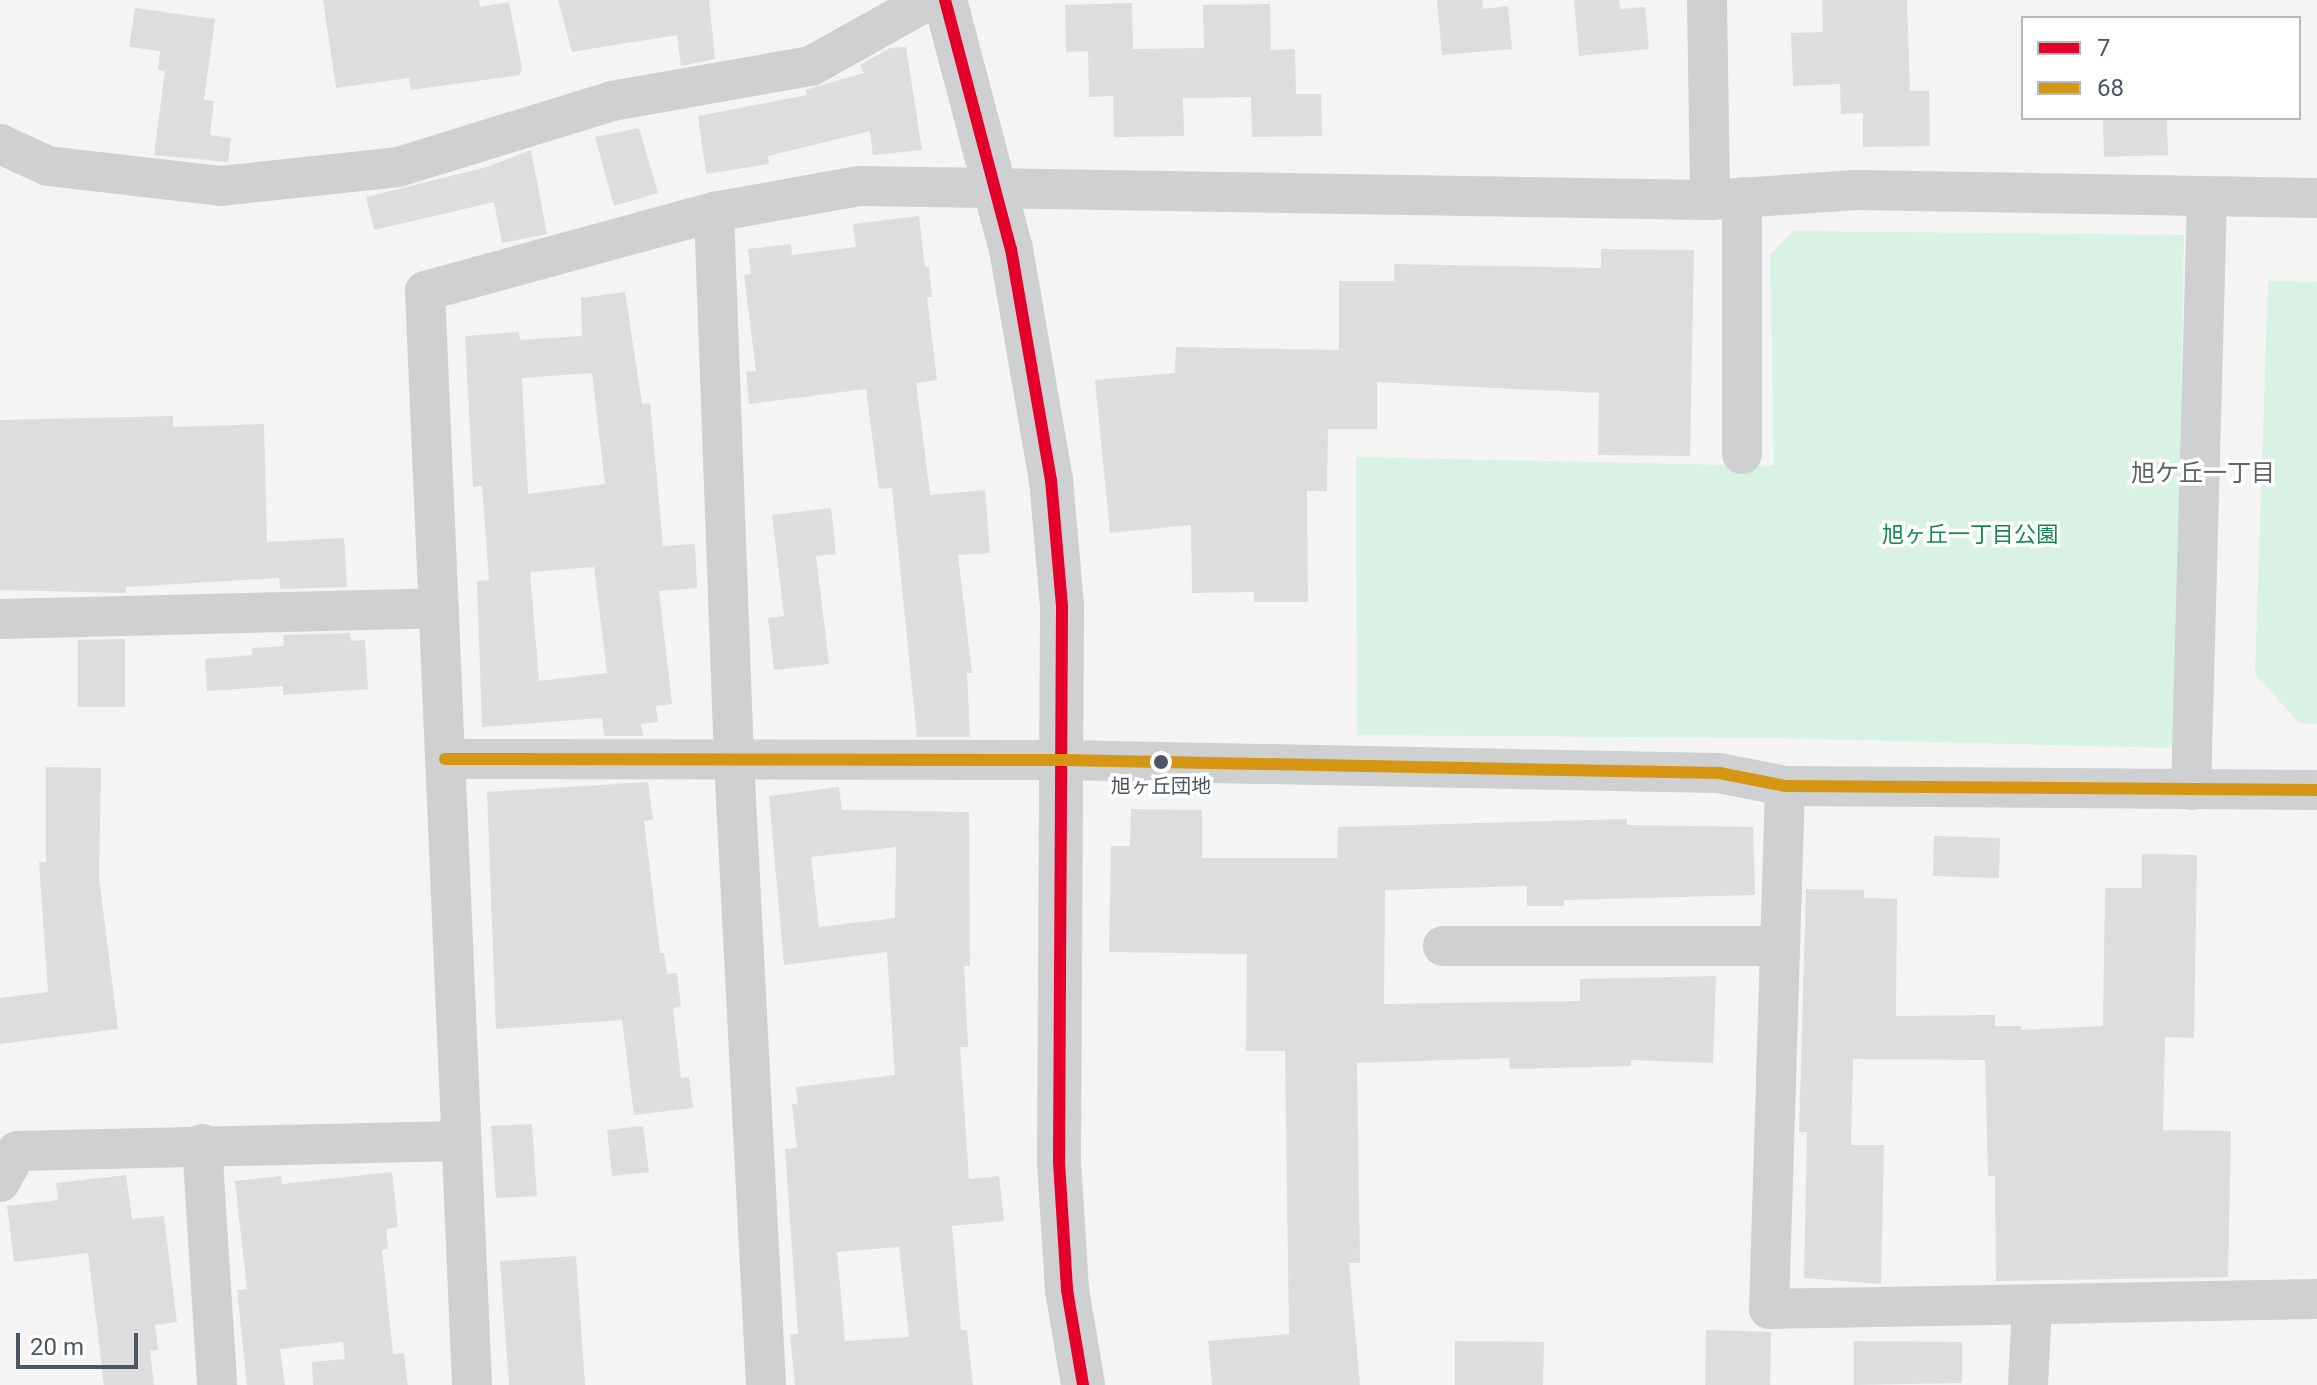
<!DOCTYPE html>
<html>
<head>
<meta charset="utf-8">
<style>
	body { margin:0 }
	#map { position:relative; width:2317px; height:1385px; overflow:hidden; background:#f4f4f4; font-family:Roboto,"Noto Sans JP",sans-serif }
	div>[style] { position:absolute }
	.green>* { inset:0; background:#d9f2e3 }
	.building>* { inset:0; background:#ddddde }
	.minor>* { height:40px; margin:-20px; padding:0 20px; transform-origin:20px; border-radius:20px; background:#ced0d2 }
	.tertiary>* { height:44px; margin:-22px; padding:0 22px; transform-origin:22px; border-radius:22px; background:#ced0d2 }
	.bus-1>* { height:12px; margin:-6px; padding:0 6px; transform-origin:6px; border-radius:6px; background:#e4002b }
	.bus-2>* { height:12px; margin:-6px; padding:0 6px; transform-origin:6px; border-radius:6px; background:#d49613 }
	.dots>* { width:22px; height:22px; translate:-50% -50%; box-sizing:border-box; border:4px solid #fff; border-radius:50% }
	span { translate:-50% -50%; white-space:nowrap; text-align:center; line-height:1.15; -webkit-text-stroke:7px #fff; paint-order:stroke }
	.bus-label { font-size:20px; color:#4a5661 }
	.park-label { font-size:22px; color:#17864f }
	.neighbourhood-label { font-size:24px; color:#5f6368 }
	.legend { position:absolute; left:2021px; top:16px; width:280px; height:104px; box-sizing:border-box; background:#fff; border:2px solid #b7bbc0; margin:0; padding:10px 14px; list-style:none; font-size:24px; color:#4a5661 }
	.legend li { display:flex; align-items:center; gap:16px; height:40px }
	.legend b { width:40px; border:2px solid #b7bbc0 }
	.scale { position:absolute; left:16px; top:1333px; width:122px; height:36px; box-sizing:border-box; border:4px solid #4a5661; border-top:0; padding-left:10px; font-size:24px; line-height:28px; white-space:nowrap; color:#4a5661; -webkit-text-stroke:6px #fff; paint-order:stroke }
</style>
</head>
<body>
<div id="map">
	<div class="green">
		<div style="clip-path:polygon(1793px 231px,2184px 235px,2175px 748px,1776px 738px,1357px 735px,1356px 457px,1774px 466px,1770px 255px)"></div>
		<div style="clip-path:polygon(2268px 281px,2317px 282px,2317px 724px,2299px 723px,2255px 673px)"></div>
	</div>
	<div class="building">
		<div style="clip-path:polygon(323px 0,479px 0,480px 7px,509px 2px,522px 68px,520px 75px,411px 90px,409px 78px,336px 88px)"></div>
		<div style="clip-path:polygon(558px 0,709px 0,715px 59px,681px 66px,677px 35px,572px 52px)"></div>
		<div style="clip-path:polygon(1437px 0,1482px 0,1483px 9px,1508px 6px,1512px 49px,1442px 55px)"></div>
		<div style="clip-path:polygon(1574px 0,1619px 0,1620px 9px,1645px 7px,1649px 49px,1579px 56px)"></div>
		<div style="clip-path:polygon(1822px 0,1907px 0,1910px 91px,1929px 91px,1930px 146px,1863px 147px,1863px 113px,1841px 114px,1840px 84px,1793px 86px,1791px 33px,1823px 32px)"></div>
		<div style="clip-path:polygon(1132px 3px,1133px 49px,1204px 48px,1203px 5px,1270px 4px,1271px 50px,1295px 49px,1296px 94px,1321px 94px,1322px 136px,1252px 137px,1251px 97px,1183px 98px,1184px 136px,1114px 137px,1113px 96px,1089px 97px,1088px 51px,1066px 52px,1065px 5px)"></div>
		<div style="clip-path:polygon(135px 8px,215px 19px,204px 100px,214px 101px,210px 135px,231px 138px,228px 162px,154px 155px,165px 71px,158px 70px,160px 51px,129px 47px)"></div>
		<div style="clip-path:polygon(906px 47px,922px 150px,873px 155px,870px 131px,768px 156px,769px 164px,706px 174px,698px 116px,807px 95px,805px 90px,864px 73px,860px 65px,890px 48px)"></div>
		<div style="clip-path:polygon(2103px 118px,2167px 118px,2168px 155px,2104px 157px)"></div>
		<div style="clip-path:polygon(639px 128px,658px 193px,614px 206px,595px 137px)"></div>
		<div style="clip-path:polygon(531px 150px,547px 234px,502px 243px,494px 202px,374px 230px,366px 197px,487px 167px)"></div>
		<div style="clip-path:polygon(919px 216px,925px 267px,929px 266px,932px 297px,927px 297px,937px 380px,916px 383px,930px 495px,985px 490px,990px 553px,958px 555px,972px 673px,967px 673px,970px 737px,917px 737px,892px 488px,879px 489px,866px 389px,749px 404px,746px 372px,756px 371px,744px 275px,751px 274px,748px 249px,791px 244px,792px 255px,856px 247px,853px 224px)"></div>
		<div style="clip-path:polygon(1601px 249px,1694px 250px,1690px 456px,1598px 455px,1599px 393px,1377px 382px,1377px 429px,1328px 429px,1327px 491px,1307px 491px,1308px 602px,1254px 602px,1254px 592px,1192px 593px,1191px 525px,1110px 533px,1095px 380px,1175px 373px,1176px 347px,1339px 350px,1339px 281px,1394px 281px,1394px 264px,1601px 268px)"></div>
		<div style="clip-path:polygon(evenodd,625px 292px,642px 404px,650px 403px,663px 546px,695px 544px,697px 588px,659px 591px,672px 704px,656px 706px,658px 722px,641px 724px,643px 736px,604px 736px,602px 718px,482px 727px,477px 581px,489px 580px,482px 486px,473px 487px,465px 336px,519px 332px,520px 340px,582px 336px,581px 298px,625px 292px,592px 373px,605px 484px,528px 494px,522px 378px,592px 373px,625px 292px,594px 567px,607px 673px,539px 681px,530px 572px,594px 567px)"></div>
		<div style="clip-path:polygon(173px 416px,173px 427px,264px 424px,267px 542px,344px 538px,347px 587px,280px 589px,279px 578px,126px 587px,126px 593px,0 590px,0 420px)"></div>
		<div style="clip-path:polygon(831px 508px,836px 554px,816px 556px,829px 664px,774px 670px,768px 618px,784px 616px,772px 515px)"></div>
		<div style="clip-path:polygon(350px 633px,351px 641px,365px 640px,368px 689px,283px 695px,283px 686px,207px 691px,205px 659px,252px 655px,252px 648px,284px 646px,283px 635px)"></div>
		<div style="clip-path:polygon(125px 639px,125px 707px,78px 707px,78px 640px)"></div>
		<div style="clip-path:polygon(46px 767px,101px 768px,99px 878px,118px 1029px,0 1044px,0 998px,48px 992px,39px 862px,46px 862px)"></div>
		<div style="clip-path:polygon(648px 782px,653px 820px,644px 821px,660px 953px,664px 953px,667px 974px,677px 973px,681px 1007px,673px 1008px,681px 1078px,689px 1077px,693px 1108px,634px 1115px,622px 1020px,496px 1029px,487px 792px)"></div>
		<div style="clip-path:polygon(evenodd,839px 787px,842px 810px,969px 812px,970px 966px,964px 966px,968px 1047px,960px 1047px,969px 1179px,999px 1176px,1004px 1221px,952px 1226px,961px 1330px,967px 1330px,973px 1385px,795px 1385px,790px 1335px,798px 1334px,785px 1149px,797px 1148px,792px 1104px,798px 1104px,796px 1087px,895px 1075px,887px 952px,784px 965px,769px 796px,839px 787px,896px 847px,895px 918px,819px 927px,811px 857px,896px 847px,839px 787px,899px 1247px,909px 1337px,845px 1341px,837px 1252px,899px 1247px)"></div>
		<div style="clip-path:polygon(1131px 809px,1202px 810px,1202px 858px,1337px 858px,1338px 827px,1627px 819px,1627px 825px,1753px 827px,1755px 895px,1564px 900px,1564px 906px,1527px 906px,1527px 886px,1385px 890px,1384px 1004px,1580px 1001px,1580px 979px,1716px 976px,1713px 1063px,1631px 1060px,1631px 1066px,1510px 1069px,1509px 1058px,1357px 1063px,1360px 1263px,1349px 1263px,1360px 1385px,1212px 1385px,1208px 1341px,1289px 1334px,1285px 1051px,1246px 1051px,1247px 954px,1109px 952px,1111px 846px,1130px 846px)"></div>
		<div style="clip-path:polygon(1934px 836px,2000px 838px,1999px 878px,1933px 876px)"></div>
		<div style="clip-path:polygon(2142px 854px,2197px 855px,2194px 1038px,2165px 1037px,2163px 1130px,2231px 1131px,2228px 1277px,1996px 1281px,1995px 1176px,1988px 1176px,1985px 1060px,1853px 1059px,1851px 1145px,1884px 1145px,1881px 1284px,1804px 1278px,1807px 1132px,1799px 1132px,1806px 889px,1864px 890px,1864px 898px,1897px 899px,1896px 1016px,1995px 1015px,1995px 1026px,2021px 1026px,2021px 1030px,2103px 1026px,2105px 888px,2142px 888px)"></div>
		<div style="clip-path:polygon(532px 1124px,537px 1196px,496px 1198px,491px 1126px)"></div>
		<div style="clip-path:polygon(643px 1126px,649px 1172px,612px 1176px,607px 1130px)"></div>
		<div style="clip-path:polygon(392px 1172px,398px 1227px,386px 1229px,388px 1249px,382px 1250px,393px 1354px,404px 1353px,408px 1385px,313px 1385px,312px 1362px,345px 1359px,343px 1342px,280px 1349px,285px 1385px,247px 1385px,237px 1290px,247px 1289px,235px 1181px,281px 1176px,282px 1184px)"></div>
		<div style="clip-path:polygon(126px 1175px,132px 1219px,164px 1216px,177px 1322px,155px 1325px,158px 1350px,150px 1351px,154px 1385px,104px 1385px,88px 1253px,14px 1262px,7px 1206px,58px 1200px,56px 1183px)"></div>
		<div style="clip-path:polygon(576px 1256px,585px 1385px,509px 1385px,500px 1261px)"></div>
		<div style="clip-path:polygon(1706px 1330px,1771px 1332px,1770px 1385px,1705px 1385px)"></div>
		<div style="clip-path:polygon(1455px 1341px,1544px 1342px,1543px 1385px,1455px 1385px)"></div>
		<div style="clip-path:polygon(1854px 1341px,1962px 1342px,1962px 1383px,1854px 1385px)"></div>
	</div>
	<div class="minor">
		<div style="left:1707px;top:0;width:200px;rotate:89.1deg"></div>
		<div style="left:0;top:144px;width:53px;rotate:24.6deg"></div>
		<div style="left:48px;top:166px;width:174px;rotate:6.6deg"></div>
		<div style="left:221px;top:186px;width:178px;rotate:-6.1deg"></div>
		<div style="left:398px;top:167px;width:224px;rotate:-17.1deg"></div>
		<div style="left:612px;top:101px;width:202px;rotate:-10deg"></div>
		<div style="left:811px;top:66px;width:135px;rotate:-29.2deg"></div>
		<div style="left:714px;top:212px;width:549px;rotate:87.91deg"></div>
		<div style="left:734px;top:761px;width:625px;rotate:87.06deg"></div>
		<div style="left:1742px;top:454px;width:257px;rotate:-90deg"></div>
		<div style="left:0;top:619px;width:439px;rotate:-1.4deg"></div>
		<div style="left:445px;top:759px;width:618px;rotate:0.09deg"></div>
		<div style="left:1063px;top:760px;width:656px;rotate:1.14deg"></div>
		<div style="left:1719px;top:773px;width:67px;rotate:11.1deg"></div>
		<div style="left:1785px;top:786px;width:532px;rotate:0.43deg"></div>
		<div style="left:1785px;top:786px;width:523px;rotate:91.75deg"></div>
		<div style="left:1769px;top:1309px;width:548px;rotate:-1.05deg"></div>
		<div style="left:2191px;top:790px;width:592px;rotate:-88.45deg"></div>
		<div style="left:1443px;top:946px;width:335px"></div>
		<div style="left:202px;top:1144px;width:241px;rotate:86.4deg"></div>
		<div style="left:0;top:1182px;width:35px;rotate:-61deg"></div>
		<div style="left:17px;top:1151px;width:442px;rotate:-1.3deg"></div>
		<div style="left:472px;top:1385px;width:1095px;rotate:-92.46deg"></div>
		<div style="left:425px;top:291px;width:300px;rotate:-15.3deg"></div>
		<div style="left:714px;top:212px;width:147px;rotate:-10.2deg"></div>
		<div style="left:859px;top:186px;width:851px;rotate:0.94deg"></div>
		<div style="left:1710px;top:200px;width:146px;rotate:-3.9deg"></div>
		<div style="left:1856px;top:190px;width:461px;rotate:1deg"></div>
		<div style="left:2028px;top:1385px;width:80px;rotate:-87.1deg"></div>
	</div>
	<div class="tertiary">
		<div style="left:945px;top:0;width:258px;rotate:75.2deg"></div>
		<div style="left:1011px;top:249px;width:234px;rotate:80.2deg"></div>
		<div style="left:1051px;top:480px;width:127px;rotate:85deg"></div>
		<div style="left:1062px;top:607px;width:555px;rotate:90.31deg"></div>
		<div style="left:1059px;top:1162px;width:128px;rotate:86.4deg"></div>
		<div style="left:1067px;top:1290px;width:96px;rotate:80.4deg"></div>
	</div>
	<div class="bus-1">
		<div style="left:945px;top:0;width:258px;rotate:75.2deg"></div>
		<div style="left:1011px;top:249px;width:234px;rotate:80.2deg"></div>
		<div style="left:1051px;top:480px;width:127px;rotate:85deg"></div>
		<div style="left:1062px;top:607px;width:555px;rotate:90.31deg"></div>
		<div style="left:1059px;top:1162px;width:128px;rotate:86.4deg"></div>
		<div style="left:1067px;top:1290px;width:96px;rotate:80.4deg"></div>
	</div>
	<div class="bus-2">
		<div style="left:445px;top:759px;width:618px;rotate:0.09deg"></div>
		<div style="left:1063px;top:760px;width:656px;rotate:1.14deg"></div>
		<div style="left:1719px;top:773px;width:67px;rotate:11.1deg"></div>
		<div style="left:1785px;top:786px;width:532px;rotate:0.43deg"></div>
	</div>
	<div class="dots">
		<div style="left:1161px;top:762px;background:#4a5661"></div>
	</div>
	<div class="bus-label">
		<span style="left:1161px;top:786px">旭ヶ丘団地</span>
	</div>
	<div class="park-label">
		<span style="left:1970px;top:535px">旭ヶ丘一丁目公園</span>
	</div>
	<div class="neighbourhood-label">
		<span style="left:2203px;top:474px">旭ケ丘一丁目</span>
	</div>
	<ul class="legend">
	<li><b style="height:10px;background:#e4002b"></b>7</li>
	<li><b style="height:10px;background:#d49613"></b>68</li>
	</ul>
	<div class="scale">20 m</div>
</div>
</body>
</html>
